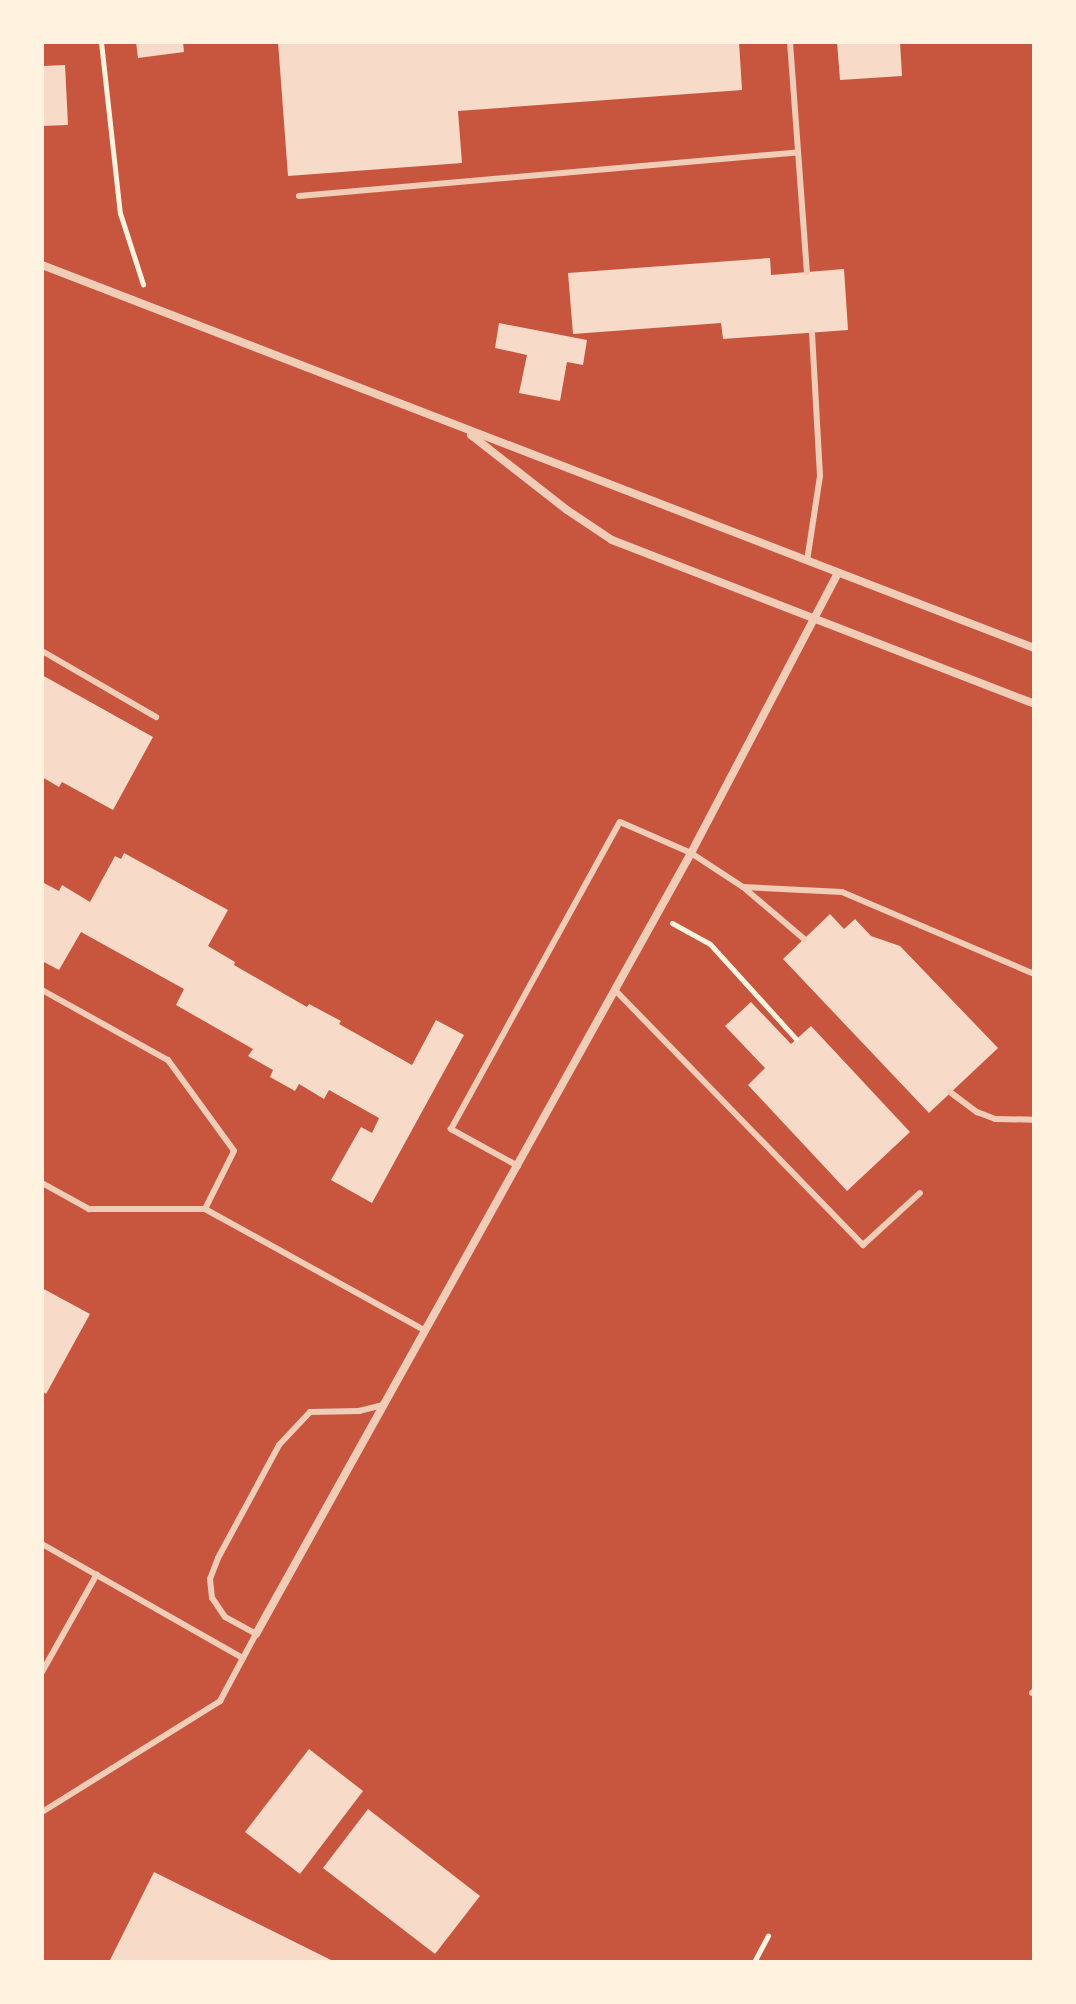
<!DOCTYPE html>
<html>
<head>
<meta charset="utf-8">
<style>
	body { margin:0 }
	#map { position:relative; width:1076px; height:2004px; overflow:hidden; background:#c8553d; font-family:"Alegreya Sans",sans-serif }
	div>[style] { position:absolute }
	.building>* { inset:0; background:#f7dbc8 }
	.path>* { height:5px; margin:-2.5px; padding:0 2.5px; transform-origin:2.5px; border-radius:2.5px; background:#fff3e0 }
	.service>* { height:6px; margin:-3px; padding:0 3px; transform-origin:3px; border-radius:3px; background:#f1ccb7 }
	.minor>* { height:8px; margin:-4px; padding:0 4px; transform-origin:4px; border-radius:4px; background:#f1ccb7 }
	span { translate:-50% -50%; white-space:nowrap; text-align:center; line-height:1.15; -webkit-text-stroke:6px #fff3e0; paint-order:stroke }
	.frame { position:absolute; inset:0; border:44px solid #fff3e0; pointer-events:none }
</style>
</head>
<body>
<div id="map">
	<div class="building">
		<div style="clip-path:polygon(136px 42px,183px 42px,184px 52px,138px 58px)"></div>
		<div style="clip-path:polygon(278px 42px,739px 42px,742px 90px,458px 111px,462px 163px,288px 176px)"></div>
		<div style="clip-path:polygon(837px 42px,900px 42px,902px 76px,840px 80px)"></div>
		<div style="clip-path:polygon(65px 65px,68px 125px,42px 126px,42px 66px)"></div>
		<div style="clip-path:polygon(770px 258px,771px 275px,844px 269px,848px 330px,723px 339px,721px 323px,573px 334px,568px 273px)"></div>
		<div style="clip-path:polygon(499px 323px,587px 340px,583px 365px,567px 362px,560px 401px,519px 393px,527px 355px,495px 348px)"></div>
		<div style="clip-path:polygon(42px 675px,153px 737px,113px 810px,62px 782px,59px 787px,42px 777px)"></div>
		<div style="clip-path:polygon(124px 853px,228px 910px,208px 946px,235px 962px,234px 965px,307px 1007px,309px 1004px,341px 1021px,339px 1024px,412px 1065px,436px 1020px,464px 1035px,372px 1203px,331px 1180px,361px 1127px,372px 1133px,379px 1118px,329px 1090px,324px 1099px,299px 1084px,295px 1091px,270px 1077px,273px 1070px,248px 1056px,253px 1049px,176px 1005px,184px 989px,81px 932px,59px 970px,42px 961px,42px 882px,59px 891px,62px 885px,90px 902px,115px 856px,121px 859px)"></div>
		<div style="clip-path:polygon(830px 914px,844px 929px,855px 919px,871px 936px,900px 946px,998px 1048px,929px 1113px,783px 959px)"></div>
		<div style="clip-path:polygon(751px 1002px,791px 1044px,811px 1026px,910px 1132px,847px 1191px,748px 1085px,765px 1068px,725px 1026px)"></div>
		<div style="clip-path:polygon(42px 1288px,90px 1314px,46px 1394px,42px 1391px)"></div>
		<div style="clip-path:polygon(309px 1749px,363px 1791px,300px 1874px,245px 1832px)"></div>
		<div style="clip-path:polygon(368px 1809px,480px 1896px,435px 1954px,323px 1868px)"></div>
		<div style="clip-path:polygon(154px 1872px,335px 1962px,109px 1962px)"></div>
	</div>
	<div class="path">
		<div style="left:101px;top:42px;width:172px;rotate:83.7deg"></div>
		<div style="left:120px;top:213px;width:75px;rotate:72.1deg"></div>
		<div style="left:672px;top:923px;width:43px;rotate:28.9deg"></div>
		<div style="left:710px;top:944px;width:128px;rotate:47.8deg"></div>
		<div style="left:754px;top:1962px;width:30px;rotate:-62deg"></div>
	</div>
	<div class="service">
		<div style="left:790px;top:42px;width:231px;rotate:85.8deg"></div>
		<div style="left:299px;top:196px;width:500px;rotate:-5deg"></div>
		<div style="left:807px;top:561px;width:86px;rotate:-81.3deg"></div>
		<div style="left:820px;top:476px;width:144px;rotate:-93.2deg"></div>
		<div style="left:42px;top:651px;width:132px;rotate:30.1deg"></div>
		<div style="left:743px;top:887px;width:99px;rotate:2.9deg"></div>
		<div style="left:842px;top:892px;width:209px;rotate:23.1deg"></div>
		<div style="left:42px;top:990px;width:144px;rotate:29.1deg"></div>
		<div style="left:168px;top:1060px;width:112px;rotate:54deg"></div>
		<div style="left:234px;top:1151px;width:65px;rotate:116.6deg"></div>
		<div style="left:205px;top:1209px;width:252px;rotate:28.9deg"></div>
		<div style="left:615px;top:990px;width:356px;rotate:45.8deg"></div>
		<div style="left:863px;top:1245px;width:77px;rotate:-42.4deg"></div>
		<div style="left:950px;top:1092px;width:34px;rotate:37deg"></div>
		<div style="left:977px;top:1112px;width:19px;rotate:21deg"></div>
		<div style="left:995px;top:1119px;width:39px;rotate:1deg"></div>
		<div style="left:518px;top:1166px;width:77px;rotate:-151.1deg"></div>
		<div style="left:451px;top:1129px;width:350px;rotate:-61.2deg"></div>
		<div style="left:620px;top:822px;width:77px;rotate:23.6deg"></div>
		<div style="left:691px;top:853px;width:62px;rotate:33.2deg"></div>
		<div style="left:743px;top:887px;width:80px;rotate:40.4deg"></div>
		<div style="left:42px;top:1183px;width:54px;rotate:29deg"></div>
		<div style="left:89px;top:1209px;width:116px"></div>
		<div style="left:42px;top:1544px;width:231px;rotate:29.6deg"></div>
		<div style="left:42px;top:1672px;width:112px;rotate:-60.7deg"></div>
		<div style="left:1032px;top:1693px;width:3px;rotate:-45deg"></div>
		<div style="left:42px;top:1812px;width:210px;rotate:-31.9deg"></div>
		<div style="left:220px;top:1701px;width:76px;rotate:-61.8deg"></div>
		<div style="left:256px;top:1634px;width:35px;rotate:-151deg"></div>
		<div style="left:225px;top:1617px;width:23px;rotate:-124deg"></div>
		<div style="left:212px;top:1598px;width:19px;rotate:-96deg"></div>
		<div style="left:210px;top:1579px;width:22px;rotate:-69deg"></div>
		<div style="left:218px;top:1558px;width:128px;rotate:-61.6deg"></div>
		<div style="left:279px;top:1445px;width:45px;rotate:-46.8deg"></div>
		<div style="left:310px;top:1412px;width:49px;rotate:-1.2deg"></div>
		<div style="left:359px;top:1411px;width:25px;rotate:-14deg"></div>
	</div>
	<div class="minor">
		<div style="left:42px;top:265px;width:1063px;rotate:21.11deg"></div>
		<div style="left:471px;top:435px;width:122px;rotate:38deg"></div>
		<div style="left:567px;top:510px;width:54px;rotate:33.7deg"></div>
		<div style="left:612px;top:540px;width:453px;rotate:21.2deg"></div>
		<div style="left:256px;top:1634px;width:894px;rotate:-60.88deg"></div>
		<div style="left:691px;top:853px;width:316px;rotate:-62.3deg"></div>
	</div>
	<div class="frame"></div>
</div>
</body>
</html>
